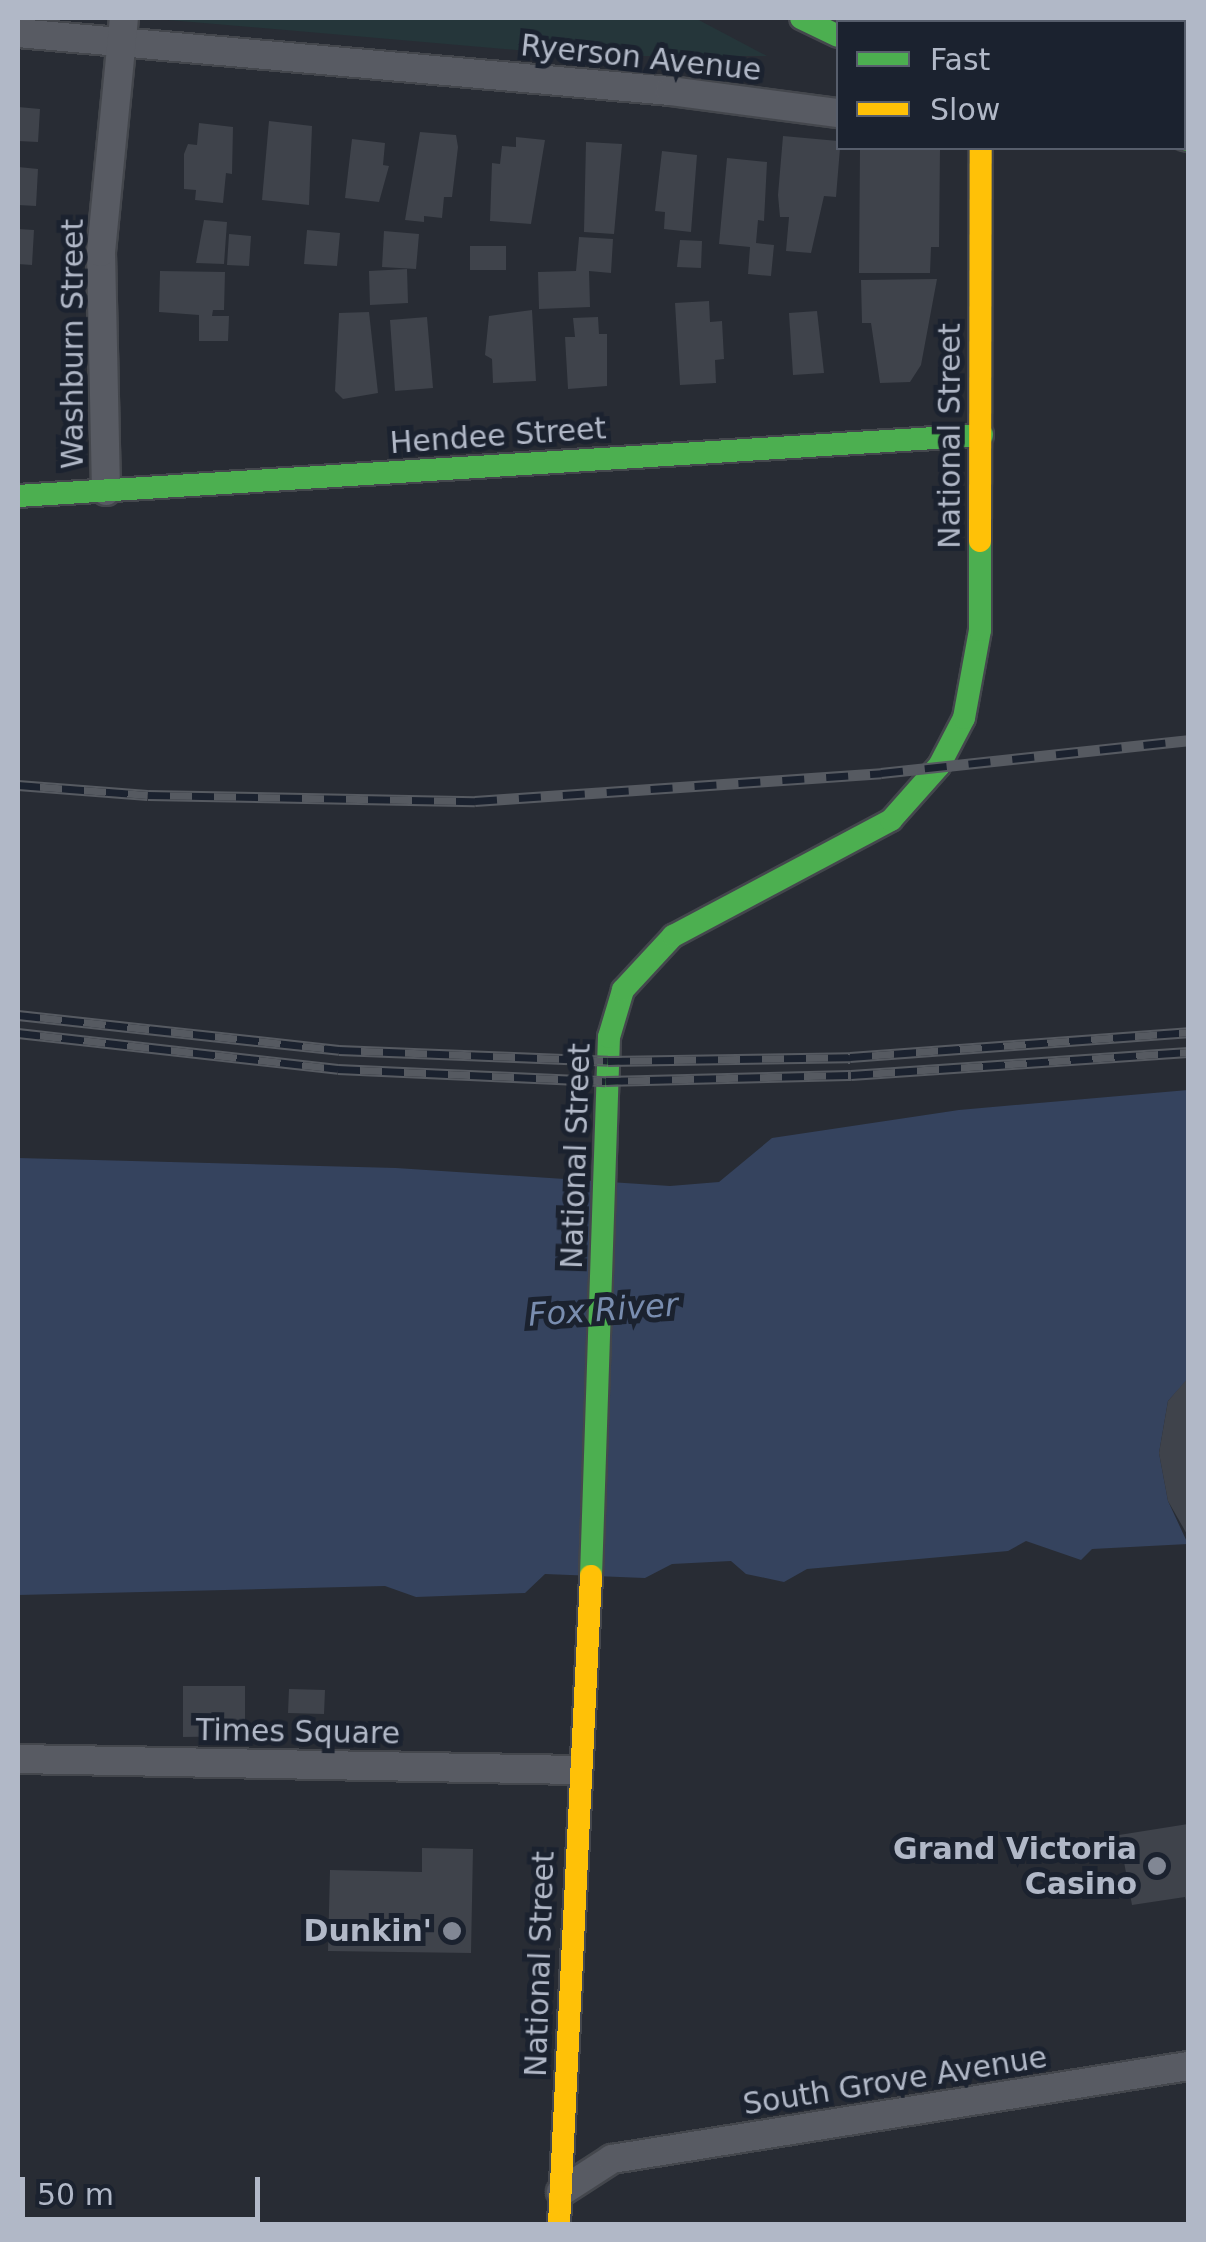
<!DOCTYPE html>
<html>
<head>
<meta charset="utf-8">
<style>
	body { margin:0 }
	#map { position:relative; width:1206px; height:2242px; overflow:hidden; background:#282c34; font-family:"DejaVu Sans",sans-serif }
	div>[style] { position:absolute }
	.green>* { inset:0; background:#25363a }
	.water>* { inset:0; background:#35435e }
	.building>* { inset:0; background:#3f434b }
	.roads { filter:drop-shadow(2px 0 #44474d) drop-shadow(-2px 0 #44474d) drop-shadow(0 2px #44474d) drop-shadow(0 -2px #44474d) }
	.street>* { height:28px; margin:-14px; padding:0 14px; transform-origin:14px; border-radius:14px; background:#585b63 }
	.fast>* { height:22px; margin:-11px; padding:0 11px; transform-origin:11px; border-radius:11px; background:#4caf50 }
	.slow>* { height:22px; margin:-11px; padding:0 11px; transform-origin:11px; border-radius:11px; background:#ffc107 }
	.rail>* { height:11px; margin-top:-5.5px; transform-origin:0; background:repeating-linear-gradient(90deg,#1b222f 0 22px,#565a61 0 44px); box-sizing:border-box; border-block:2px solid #565a61 }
	.dots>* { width:28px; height:28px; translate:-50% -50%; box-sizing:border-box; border:5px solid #1b222f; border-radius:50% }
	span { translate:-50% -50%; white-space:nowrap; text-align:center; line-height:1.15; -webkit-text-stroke:10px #1b222f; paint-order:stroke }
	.street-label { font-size:30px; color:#b1b8c7 }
	.poi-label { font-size:30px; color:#b1b8c7; font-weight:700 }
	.right { translate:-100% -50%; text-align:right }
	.water-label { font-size:32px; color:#798daf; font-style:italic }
	.frame { position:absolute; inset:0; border:20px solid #b1b8c7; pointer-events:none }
	.legend { position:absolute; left:836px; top:20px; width:350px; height:130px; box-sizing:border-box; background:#1b222f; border:2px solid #575e6c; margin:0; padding:12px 18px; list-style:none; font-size:30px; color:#b1b8c7 }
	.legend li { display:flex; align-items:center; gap:20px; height:50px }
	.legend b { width:50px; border:2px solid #575e6c }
	.scale { position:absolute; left:20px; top:2177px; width:240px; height:45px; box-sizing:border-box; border:5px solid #b1b8c7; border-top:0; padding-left:12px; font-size:30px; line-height:35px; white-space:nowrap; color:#b1b8c7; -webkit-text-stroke:8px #1b222f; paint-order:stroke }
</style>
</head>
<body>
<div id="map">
	<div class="green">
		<div style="clip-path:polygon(145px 18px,695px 18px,767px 56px,587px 56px)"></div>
	</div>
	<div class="water">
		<div style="clip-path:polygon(1188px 1090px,1188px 1379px,1168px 1401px,1159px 1453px,1168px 1501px,1188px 1544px,1092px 1549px,1081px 1560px,1026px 1541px,1008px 1551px,807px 1569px,784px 1582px,746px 1574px,731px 1561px,672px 1564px,645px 1578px,545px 1574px,525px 1593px,416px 1597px,385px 1586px,18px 1595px,18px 1158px,396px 1168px,670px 1186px,719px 1182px,772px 1138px,959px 1110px)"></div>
	</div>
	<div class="building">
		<div style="clip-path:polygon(18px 107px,40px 109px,38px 142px,18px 141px)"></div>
		<div style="clip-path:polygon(269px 121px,312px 126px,309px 205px,262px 200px)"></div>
		<div style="clip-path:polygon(199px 123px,233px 127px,232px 174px,226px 173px,223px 203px,195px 200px,196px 190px,184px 189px,184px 154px,188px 144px,197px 145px)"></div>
		<div style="clip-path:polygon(420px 132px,456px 135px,458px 147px,452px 197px,444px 197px,442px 218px,424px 216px,424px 222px,405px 220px)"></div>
		<div style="clip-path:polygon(783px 136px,838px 141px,840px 148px,836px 197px,824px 196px,811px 253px,786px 251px,789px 217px,780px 217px,778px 195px)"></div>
		<div style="clip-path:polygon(516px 137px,545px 140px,531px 224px,490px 221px,492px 163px,500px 164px,502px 146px,516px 147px)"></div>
		<div style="clip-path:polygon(352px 139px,385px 143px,383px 165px,389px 166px,379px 202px,345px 198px)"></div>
		<div style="clip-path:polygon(586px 142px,622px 144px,614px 234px,584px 232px)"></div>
		<div style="clip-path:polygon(860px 148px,940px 148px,939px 247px,931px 247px,930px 273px,859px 273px)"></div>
		<div style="clip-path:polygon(662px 151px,697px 155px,691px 232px,664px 229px,665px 212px,655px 211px)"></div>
		<div style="clip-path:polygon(727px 158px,767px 162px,764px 221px,758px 220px,756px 243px,774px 245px,771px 276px,748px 274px,750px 247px,719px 244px)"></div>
		<div style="clip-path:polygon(18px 167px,38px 169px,36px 206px,18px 205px)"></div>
		<div style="clip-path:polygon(204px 220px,227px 222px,224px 264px,196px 263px)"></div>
		<div style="clip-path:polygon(18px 229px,34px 230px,32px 265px,18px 264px)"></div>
		<div style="clip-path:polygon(307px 230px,340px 233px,337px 266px,304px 264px)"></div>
		<div style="clip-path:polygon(384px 231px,419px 234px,416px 269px,382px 267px)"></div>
		<div style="clip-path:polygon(229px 234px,251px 236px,249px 266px,227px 265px)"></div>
		<div style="clip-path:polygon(579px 237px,613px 239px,611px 273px,589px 271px,590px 307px,539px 309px,538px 272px,576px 271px)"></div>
		<div style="clip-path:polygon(680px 240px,702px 241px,701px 268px,677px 267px)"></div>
		<div style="clip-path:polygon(470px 246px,506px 246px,506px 270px,470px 270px)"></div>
		<div style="clip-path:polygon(407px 269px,408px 303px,370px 305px,369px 271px)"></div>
		<div style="clip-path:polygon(160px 271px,225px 272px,224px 310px,213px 310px,212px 316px,229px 316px,228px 341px,199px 341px,199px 315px,159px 312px)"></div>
		<div style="clip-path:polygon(937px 279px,921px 365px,910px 382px,880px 383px,871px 323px,862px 323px,861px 280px)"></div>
		<div style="clip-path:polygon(709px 301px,710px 322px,722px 321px,724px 359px,715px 360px,716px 383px,680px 385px,675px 303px)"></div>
		<div style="clip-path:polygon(532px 310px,536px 381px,493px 383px,492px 359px,485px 355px,489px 316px)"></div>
		<div style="clip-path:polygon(817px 311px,824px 373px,793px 375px,789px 313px)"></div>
		<div style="clip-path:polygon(369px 312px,378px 393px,343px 399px,335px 391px,339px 313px)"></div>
		<div style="clip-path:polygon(427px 317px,433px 388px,395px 391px,390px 320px)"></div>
		<div style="clip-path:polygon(598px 317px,599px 334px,607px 334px,607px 386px,568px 389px,565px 337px,575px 337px,573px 318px)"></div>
		<div style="clip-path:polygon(1188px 1378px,1188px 1536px,1168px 1501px,1159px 1453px,1168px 1401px)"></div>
		<div style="clip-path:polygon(183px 1686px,245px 1686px,245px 1736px,183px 1737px)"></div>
		<div style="clip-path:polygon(289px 1689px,325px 1690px,324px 1714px,288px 1713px)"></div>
		<div style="clip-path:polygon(1188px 1824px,1188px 1908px,1185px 1897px,1132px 1905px,1119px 1835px)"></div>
		<div style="clip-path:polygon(422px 1848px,473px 1849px,471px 1953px,328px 1951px,330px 1870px,422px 1872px)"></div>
	</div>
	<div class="roads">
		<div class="street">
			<div style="left:1015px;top:22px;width:5px;rotate:-53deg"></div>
			<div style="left:18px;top:33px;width:655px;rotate:5.08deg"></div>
			<div style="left:670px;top:91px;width:169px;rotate:7.5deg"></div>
			<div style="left:106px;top:491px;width:239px;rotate:-91.2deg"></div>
			<div style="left:101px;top:252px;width:235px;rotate:-84.4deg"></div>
			<div style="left:18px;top:1759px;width:560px;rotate:1.13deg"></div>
			<div style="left:561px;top:2192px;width:61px;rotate:-32.9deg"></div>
			<div style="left:612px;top:2159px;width:583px;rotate:-9.17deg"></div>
		</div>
		<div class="fast">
			<div style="left:801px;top:18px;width:41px;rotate:25.9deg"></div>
			<div style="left:1184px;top:139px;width:4px;rotate:14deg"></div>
			<div style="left:18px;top:496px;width:966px;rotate:-3.62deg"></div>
			<div style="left:591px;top:1576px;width:539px;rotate:-88.09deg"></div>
			<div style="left:609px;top:1037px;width:49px;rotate:-73.4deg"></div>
			<div style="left:623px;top:990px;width:74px;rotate:-47.2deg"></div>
			<div style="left:673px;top:936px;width:247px;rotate:-28deg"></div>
			<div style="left:891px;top:820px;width:72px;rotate:-48.4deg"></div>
			<div style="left:939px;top:766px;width:54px;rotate:-62.5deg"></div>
			<div style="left:964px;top:718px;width:89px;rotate:-79.7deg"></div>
			<div style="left:980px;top:630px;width:89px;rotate:-90deg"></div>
		</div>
		<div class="slow">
			<div style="left:980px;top:541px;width:393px;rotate:-89.9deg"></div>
			<div style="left:559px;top:2224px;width:649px;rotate:-87.17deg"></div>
		</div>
	</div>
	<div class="rail">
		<div style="left:18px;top:785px;width:130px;rotate:4.4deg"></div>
		<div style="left:148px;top:795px;width:327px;rotate:1.1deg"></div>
		<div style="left:475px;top:801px;width:407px;rotate:-3.9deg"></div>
		<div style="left:881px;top:773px;width:309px;rotate:-6.1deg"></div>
		<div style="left:18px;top:1015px;width:323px;rotate:6.2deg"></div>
		<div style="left:339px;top:1050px;width:269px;rotate:2.3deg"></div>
		<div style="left:608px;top:1061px;width:242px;rotate:-0.9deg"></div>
		<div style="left:850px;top:1057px;width:339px;rotate:-4.2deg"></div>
		<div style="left:18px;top:1033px;width:322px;rotate:6.4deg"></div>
		<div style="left:338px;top:1069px;width:268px;rotate:2.6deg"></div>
		<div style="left:606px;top:1081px;width:245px;rotate:-1.4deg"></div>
		<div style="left:851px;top:1075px;width:338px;rotate:-3.9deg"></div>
	</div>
	<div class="dots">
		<div style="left:1157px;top:1866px;background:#818794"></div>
		<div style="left:452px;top:1931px;background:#818794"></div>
	</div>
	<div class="street-label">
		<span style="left:641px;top:58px;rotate:6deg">Ryerson Avenue</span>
		<span style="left:73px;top:344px;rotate:-90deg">Washburn Street</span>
		<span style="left:498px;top:436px;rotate:-4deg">Hendee Street</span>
		<span style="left:950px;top:436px;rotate:-90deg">National Street</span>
		<span style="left:576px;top:1156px;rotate:-88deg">National Street</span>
		<span style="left:298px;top:1732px;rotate:1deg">Times Square</span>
		<span style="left:540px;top:1964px;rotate:-88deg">National Street</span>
		<span style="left:895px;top:2081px;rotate:-9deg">South Grove Avenue</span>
	</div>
	<div class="poi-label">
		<span class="right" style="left:1137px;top:1866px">Grand Victoria<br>Casino</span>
		<span class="right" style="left:432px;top:1931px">Dunkin'</span>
	</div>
	<div class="water-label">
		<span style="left:603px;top:1310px;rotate:-4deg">Fox River</span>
	</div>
	<div class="frame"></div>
	<ul class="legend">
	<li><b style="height:12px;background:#4caf50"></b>Fast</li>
	<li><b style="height:12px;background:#ffc107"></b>Slow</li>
	</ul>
	<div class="scale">50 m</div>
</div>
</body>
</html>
